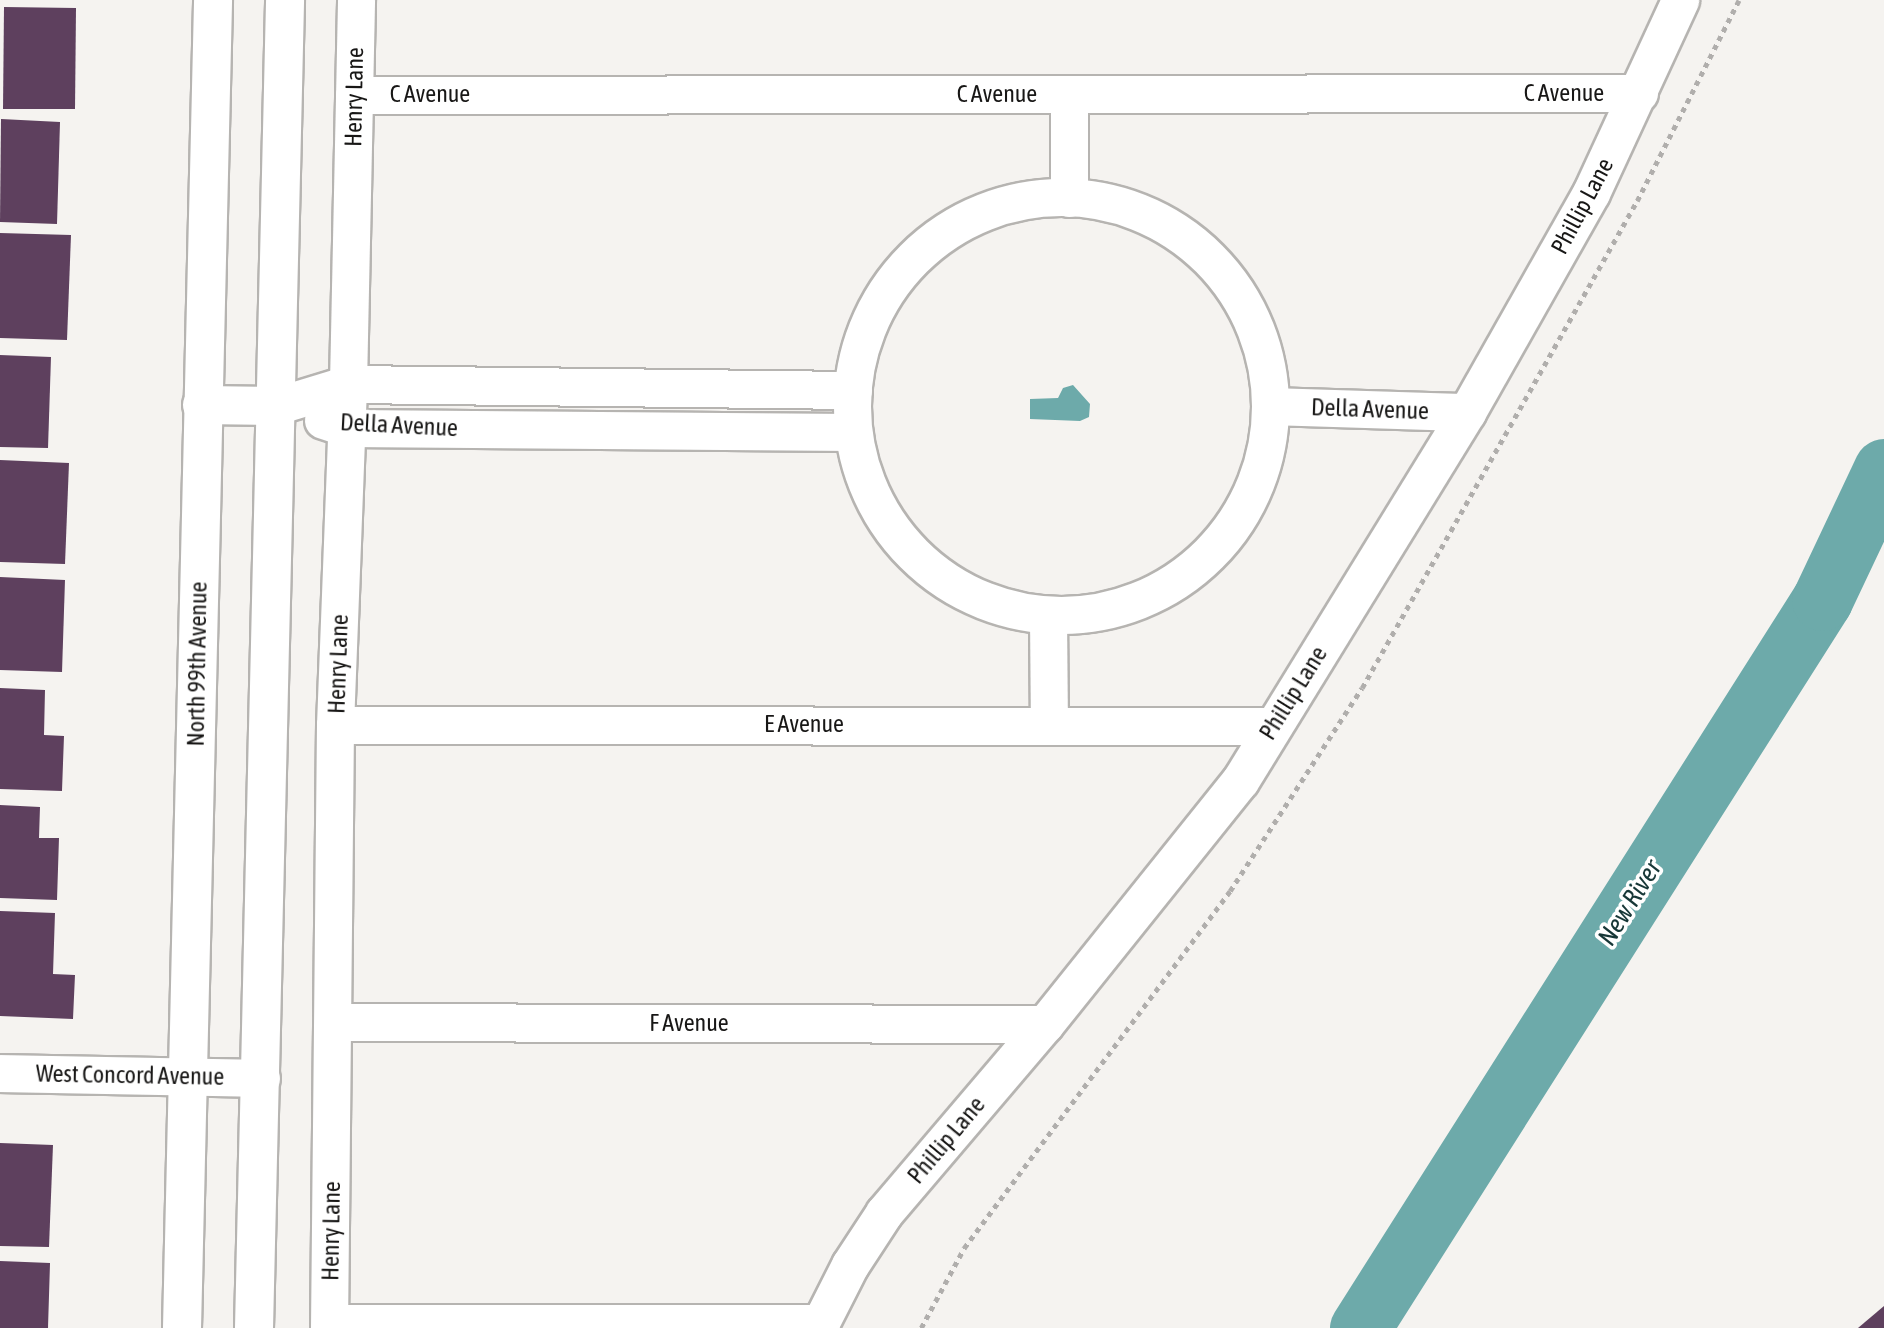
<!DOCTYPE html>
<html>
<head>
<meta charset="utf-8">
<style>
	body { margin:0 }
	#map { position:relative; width:1884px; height:1328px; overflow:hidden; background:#f5f3f0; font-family:"Asap Condensed",sans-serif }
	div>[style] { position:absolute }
	.water>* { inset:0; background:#6daaaa }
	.river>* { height:61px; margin:-30.5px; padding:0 30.5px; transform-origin:30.5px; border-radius:30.5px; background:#6daaaa }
	.building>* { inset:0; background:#5e405e }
	.path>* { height:4.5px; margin-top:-2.25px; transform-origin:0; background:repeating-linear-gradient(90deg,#b0aeac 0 5px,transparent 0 10px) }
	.roads { filter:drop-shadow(2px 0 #b6b4b1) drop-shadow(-2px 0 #b6b4b1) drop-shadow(0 2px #b6b4b1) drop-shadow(0 -2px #b6b4b1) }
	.minor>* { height:37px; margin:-18.5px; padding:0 18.5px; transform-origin:18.5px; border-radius:18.5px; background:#fff }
	.minor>.ring { margin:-18.5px; padding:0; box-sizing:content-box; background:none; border:37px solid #fff; border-radius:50% }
	.major>* { height:38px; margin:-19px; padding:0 19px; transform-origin:19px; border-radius:19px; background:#fff }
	span { translate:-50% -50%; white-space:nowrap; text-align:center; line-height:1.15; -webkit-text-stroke:7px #fff; paint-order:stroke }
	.street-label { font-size:24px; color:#181716 }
	.water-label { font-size:26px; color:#173737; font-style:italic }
</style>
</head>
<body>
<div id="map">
	<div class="water">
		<div style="clip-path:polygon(1073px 385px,1090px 404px,1089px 417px,1080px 421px,1030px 419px,1030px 399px,1058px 398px,1063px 388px)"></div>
	</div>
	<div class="river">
		<div style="left:1360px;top:1328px;width:862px;rotate:-57.6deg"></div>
		<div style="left:1822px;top:600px;width:145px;rotate:-64.7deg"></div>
	</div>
	<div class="building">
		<div style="clip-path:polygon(4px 7px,76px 8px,75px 109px,3px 109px)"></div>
		<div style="clip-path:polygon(1px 119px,60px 122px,57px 224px,0 222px)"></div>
		<div style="clip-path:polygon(0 233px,71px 235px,67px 340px,0 338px)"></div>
		<div style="clip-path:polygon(0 355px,51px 357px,48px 448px,0 447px)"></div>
		<div style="clip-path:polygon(0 460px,69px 463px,65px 564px,0 562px)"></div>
		<div style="clip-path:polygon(0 577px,65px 580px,62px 672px,0 670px)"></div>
		<div style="clip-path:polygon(0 688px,45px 690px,44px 735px,64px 736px,62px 791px,0 789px)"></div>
		<div style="clip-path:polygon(0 805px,40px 807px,39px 838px,59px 838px,57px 900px,0 898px)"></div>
		<div style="clip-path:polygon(0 911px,55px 913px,53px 974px,75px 975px,73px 1019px,0 1016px)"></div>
		<div style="clip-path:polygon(0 1143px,53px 1145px,49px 1247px,0 1246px)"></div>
		<div style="clip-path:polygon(0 1261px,50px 1263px,48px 1328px,0 1328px)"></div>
		<div style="clip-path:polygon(1884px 1306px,1884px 1328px,1858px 1328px)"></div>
	</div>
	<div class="path">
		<div style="left:921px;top:1328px;width:91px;rotate:-61.7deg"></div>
		<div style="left:964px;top:1248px;width:445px;rotate:-53.3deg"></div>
		<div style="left:1230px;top:891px;width:242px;rotate:-57deg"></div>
		<div style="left:1362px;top:688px;width:559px;rotate:-60.55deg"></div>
		<div style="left:1637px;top:201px;width:225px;rotate:-63.1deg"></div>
	</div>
	<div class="roads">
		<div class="minor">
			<div style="left:1069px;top:94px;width:104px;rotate:90deg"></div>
			<div style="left:354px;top:95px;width:1285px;rotate:-0.09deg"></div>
			<div class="ring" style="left:852px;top:197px;width:381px;height:381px"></div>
			<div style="left:276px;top:406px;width:75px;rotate:-17deg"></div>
			<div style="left:348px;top:384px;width:505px;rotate:0.68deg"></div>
			<div style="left:1272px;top:406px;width:195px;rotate:1.8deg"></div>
			<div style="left:323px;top:420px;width:25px;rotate:18deg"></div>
			<div style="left:347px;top:428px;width:506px;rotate:0.45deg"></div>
			<div style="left:1048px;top:616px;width:108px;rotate:89.5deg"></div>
			<div style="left:335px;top:725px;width:938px;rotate:0.06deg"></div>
			<div style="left:334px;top:1022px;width:711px;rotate:0.16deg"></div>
			<div style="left:0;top:1073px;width:261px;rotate:1.1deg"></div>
			<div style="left:330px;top:1323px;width:491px"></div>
			<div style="left:329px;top:1328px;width:603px;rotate:-89.43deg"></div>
			<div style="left:335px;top:725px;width:341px;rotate:-87.8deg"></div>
			<div style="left:348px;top:384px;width:384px;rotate:-88.8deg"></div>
			<div style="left:818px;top:1328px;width:71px;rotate:-63.1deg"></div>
			<div style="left:850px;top:1265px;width:62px;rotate:-56.8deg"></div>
			<div style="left:884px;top:1213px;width:248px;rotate:-49.6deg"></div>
			<div style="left:1045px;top:1024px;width:312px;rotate:-51.3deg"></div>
			<div style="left:1240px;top:781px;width:433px;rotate:-58.4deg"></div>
			<div style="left:1467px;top:412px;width:252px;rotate:-60.5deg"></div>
			<div style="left:1591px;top:193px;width:213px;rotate:-65.2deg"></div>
		</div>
		<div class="major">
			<div style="left:202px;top:405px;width:74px;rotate:0.8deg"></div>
			<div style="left:182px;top:1328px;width:1328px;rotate:-88.66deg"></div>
			<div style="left:254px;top:1328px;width:1328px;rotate:-88.66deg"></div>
		</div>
	</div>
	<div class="street-label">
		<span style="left:1564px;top:93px">C Avenue</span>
		<span style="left:430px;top:94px">C Avenue</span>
		<span style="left:997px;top:94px">C Avenue</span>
		<span style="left:354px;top:97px;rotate:-89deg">Henry Lane</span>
		<span style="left:1582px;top:206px;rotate:-62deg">Phillip Lane</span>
		<span style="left:1370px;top:409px;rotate:2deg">Della Avenue</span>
		<span style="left:399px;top:425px;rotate:3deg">Della Avenue</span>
		<span style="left:197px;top:664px;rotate:-89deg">North 99th Avenue</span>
		<span style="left:338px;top:664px;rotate:-88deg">Henry Lane</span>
		<span style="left:1293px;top:693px;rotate:-58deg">Phillip Lane</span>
		<span style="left:804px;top:724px">E Avenue</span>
		<span style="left:689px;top:1023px">F Avenue</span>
		<span style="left:130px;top:1075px;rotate:1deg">West Concord Avenue</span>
		<span style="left:946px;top:1140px;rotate:-50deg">Phillip Lane</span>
		<span style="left:331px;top:1231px;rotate:-89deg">Henry Lane</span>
	</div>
	<div class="water-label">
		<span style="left:1630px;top:903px;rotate:-58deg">New River</span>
	</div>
</div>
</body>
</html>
